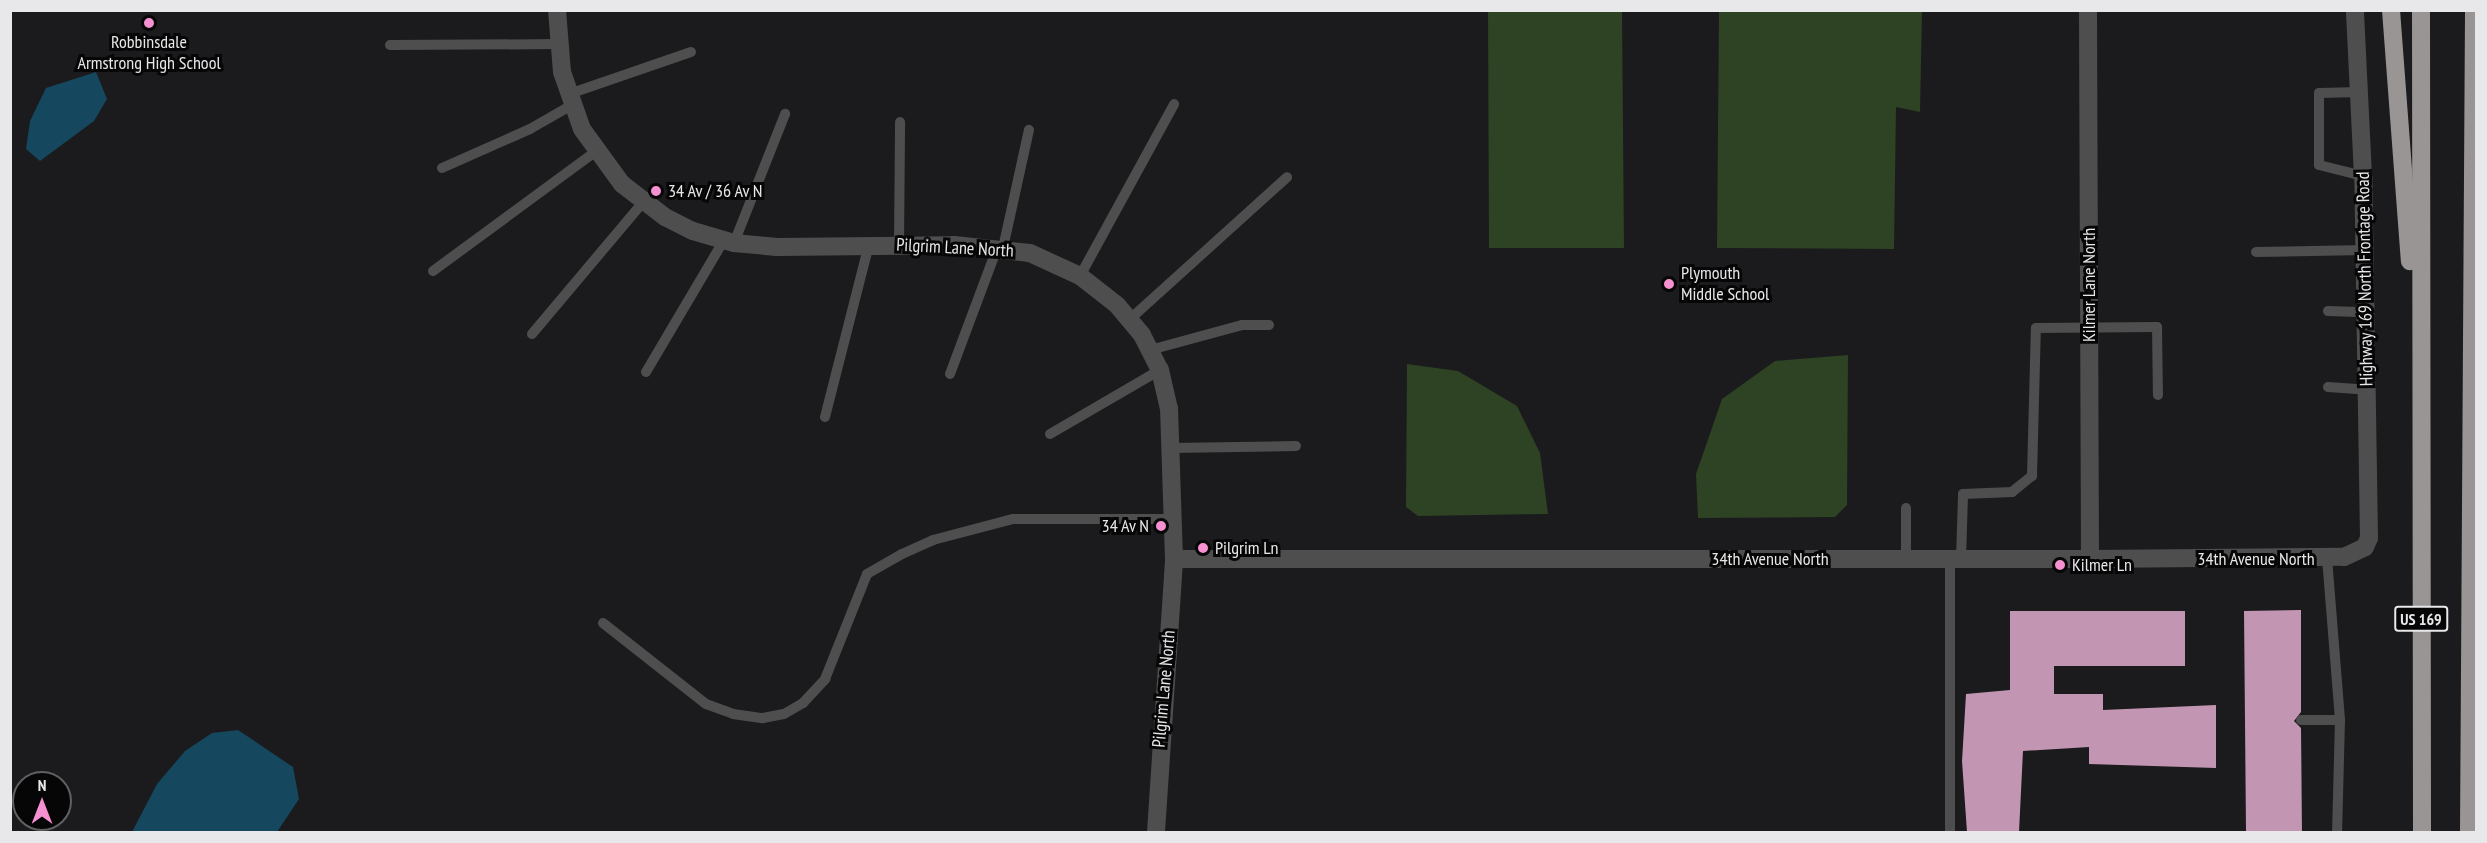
<!DOCTYPE html>
<html>
<head>
<meta charset="utf-8">
<style>
	body { margin:0 }
	#map { position:relative; width:2487px; height:843px; overflow:hidden; background:#1b1b1d; font-family:"PT Sans Narrow",sans-serif }
	div>[style] { position:absolute }
	.green>* { inset:0; background:#2e4224 }
	.water>* { inset:0; background:#15475e }
	.building>* { inset:0; background:#c296b2 }
	.service>* { height:10px; margin:-5px; padding:0 5px; transform-origin:5px; border-radius:5px; background:#4f4e4e }
	.minor>* { height:18px; margin:-9px; padding:0 9px; transform-origin:9px; border-radius:9px; background:#4f4e4e }
	.tertiary>* { height:18px; margin:-9px; padding:0 9px; transform-origin:9px; border-radius:9px; background:#4f4e4e }
	.motorway>* { height:18px; margin:-9px; padding:0 9px; transform-origin:9px; border-radius:9px; background:#989594 }
	.dots>* { width:16px; height:16px; translate:-50% -50%; box-sizing:border-box; border:3px solid #060607; border-radius:50% }
	span { translate:-50% -50%; white-space:nowrap; text-align:center; line-height:1.15; -webkit-text-stroke:6px #060607; paint-order:stroke }
	.shield-label span { padding:2px 4px; background:#060607; border:2px solid; border-radius:4px; -webkit-text-stroke-width:0 }
	.shield-label { font-size:16px; color:#e8e8ea; font-weight:700 }
	.poi-label { font-size:18px; color:#e8e8ea }
	.left { translate:0 -50%; text-align:left }
	.right { translate:-100% -50%; text-align:right }
	.street-label { font-size:18px; color:#e8e8ea }
	.frame { position:absolute; inset:0; border:12px solid #e8e8ea; pointer-events:none }
	.north { position:absolute; left:12px; top:771px; width:60px; height:60px; box-sizing:border-box; background:#060607; border:2px solid #606062; border-radius:50%; rotate:0deg; font-size:16px; font-weight:700; line-height:24px; text-align:center; color:#e8e8ea }
	.north::after { content:''; display:block; margin:auto; width:21px; height:27px; background:#f590d1; clip-path:polygon(50% 0,100% 100%,50% 72%,0 100%) }
</style>
</head>
<body>
<div id="map">
	<div class="green">
		<div style="clip-path:polygon(1488px 11px,1622px 11px,1624px 248px,1489px 248px)"></div>
		<div style="clip-path:polygon(1719px 11px,1922px 11px,1920px 112px,1896px 107px,1894px 249px,1717px 248px)"></div>
		<div style="clip-path:polygon(1848px 355px,1847px 505px,1835px 517px,1698px 518px,1696px 474px,1722px 399px,1775px 361px)"></div>
		<div style="clip-path:polygon(1407px 364px,1458px 371px,1517px 406px,1540px 453px,1548px 514px,1418px 516px,1406px 507px)"></div>
	</div>
	<div class="water">
		<div style="clip-path:polygon(96px 72px,107px 99px,94px 121px,40px 161px,26px 149px,30px 121px,46px 88px)"></div>
		<div style="clip-path:polygon(238px 730px,293px 767px,299px 799px,277px 832px,132px 832px,157px 784px,185px 751px,212px 733px)"></div>
	</div>
	<div class="building">
		<div style="clip-path:polygon(2301px 610px,2301px 712px,2294px 721px,2301px 728px,2302px 832px,2246px 832px,2244px 611px)"></div>
		<div style="clip-path:polygon(2010px 611px,2185px 611px,2185px 666px,2054px 666px,2054px 694px,2103px 694px,2103px 710px,2216px 705px,2216px 768px,2089px 764px,2089px 747px,2023px 751px,2019px 832px,1967px 832px,1962px 761px,1966px 694px,2010px 690px)"></div>
	</div>
	<div class="service">
		<div style="left:390px;top:45px;width:168px;rotate:-0.3deg"></div>
		<div style="left:2360px;top:92px;width:41px;rotate:178.6deg"></div>
		<div style="left:2319px;top:93px;width:72px;rotate:90deg"></div>
		<div style="left:2319px;top:165px;width:45px;rotate:14deg"></div>
		<div style="left:569px;top:94px;width:129px;rotate:-19deg"></div>
		<div style="left:442px;top:168px;width:96px;rotate:-23.9deg"></div>
		<div style="left:530px;top:129px;width:48px;rotate:-29.7deg"></div>
		<div style="left:734px;top:243px;width:139px;rotate:-68.4deg"></div>
		<div style="left:899px;top:245px;width:123px;rotate:-89.5deg"></div>
		<div style="left:1003px;top:248px;width:121px;rotate:-77.6deg"></div>
		<div style="left:2256px;top:252px;width:109px;rotate:-1.1deg"></div>
		<div style="left:433px;top:271px;width:201px;rotate:-36.3deg"></div>
		<div style="left:1080px;top:276px;width:196px;rotate:-61.3deg"></div>
		<div style="left:2328px;top:311px;width:37px;rotate:2deg"></div>
		<div style="left:1129px;top:320px;width:213px;rotate:-42.1deg"></div>
		<div style="left:532px;top:334px;width:172px;rotate:-49.9deg"></div>
		<div style="left:1150px;top:350px;width:95px;rotate:-15.2deg"></div>
		<div style="left:1242px;top:325px;width:27px"></div>
		<div style="left:646px;top:372px;width:153px;rotate:-59.4deg"></div>
		<div style="left:950px;top:374px;width:134px;rotate:-69.5deg"></div>
		<div style="left:2328px;top:387px;width:39px;rotate:4deg"></div>
		<div style="left:825px;top:417px;width:178px;rotate:-75.7deg"></div>
		<div style="left:1050px;top:434px;width:127px;rotate:-30.2deg"></div>
		<div style="left:1171px;top:448px;width:125px;rotate:-0.9deg"></div>
		<div style="left:1906px;top:508px;width:51px;rotate:90deg"></div>
		<div style="left:2327px;top:558px;width:163px;rotate:85.4deg"></div>
		<div style="left:2340px;top:720px;width:112px;rotate:91.5deg"></div>
		<div style="left:1961px;top:559px;width:65px;rotate:-88.2deg"></div>
		<div style="left:1963px;top:494px;width:49px;rotate:-2.3deg"></div>
		<div style="left:2012px;top:492px;width:26px;rotate:-39deg"></div>
		<div style="left:2032px;top:476px;width:148px;rotate:-88.5deg"></div>
		<div style="left:2036px;top:328px;width:121px;rotate:-0.5deg"></div>
		<div style="left:2157px;top:327px;width:68px;rotate:89.2deg"></div>
		<div style="left:603px;top:623px;width:131px;rotate:38.2deg"></div>
		<div style="left:706px;top:704px;width:29px;rotate:20deg"></div>
		<div style="left:733px;top:714px;width:30px;rotate:8deg"></div>
		<div style="left:763px;top:718px;width:21px;rotate:-11deg"></div>
		<div style="left:784px;top:714px;width:22px;rotate:-30deg"></div>
		<div style="left:803px;top:703px;width:33px;rotate:-47deg"></div>
		<div style="left:825px;top:679px;width:113px;rotate:-68.2deg"></div>
		<div style="left:867px;top:574px;width:40px;rotate:-29.7deg"></div>
		<div style="left:902px;top:554px;width:34px;rotate:-24deg"></div>
		<div style="left:933px;top:540px;width:83px;rotate:-14.7deg"></div>
		<div style="left:1013px;top:519px;width:160px"></div>
		<div style="left:2301px;top:720px;width:39px"></div>
		<div style="left:1950px;top:832px;width:273px;rotate:-90deg"></div>
	</div>
	<div class="minor">
		<div style="left:2090px;top:559px;width:254px;rotate:-0.5deg"></div>
		<div style="left:2344px;top:557px;width:23px;rotate:-25deg"></div>
		<div style="left:2365px;top:547px;width:10px;rotate:-66deg"></div>
		<div style="left:2369px;top:538px;width:362px;rotate:-90.9deg"></div>
		<div style="left:2363px;top:176px;width:166px;rotate:-92.8deg"></div>
		<div style="left:1156px;top:832px;width:274px;rotate:-86.2deg"></div>
	</div>
	<div class="tertiary">
		<div style="left:557px;top:10px;width:62px;rotate:85.4deg"></div>
		<div style="left:562px;top:72px;width:60px;rotate:70.7deg"></div>
		<div style="left:582px;top:129px;width:68px;rotate:54deg"></div>
		<div style="left:622px;top:184px;width:54px;rotate:37.5deg"></div>
		<div style="left:665px;top:217px;width:31px;rotate:27deg"></div>
		<div style="left:693px;top:231px;width:43px;rotate:16.3deg"></div>
		<div style="left:734px;top:243px;width:43px;rotate:5.3deg"></div>
		<div style="left:777px;top:247px;width:177px;rotate:-0.6deg"></div>
		<div style="left:954px;top:245px;width:76px;rotate:6deg"></div>
		<div style="left:1030px;top:253px;width:55px;rotate:24.7deg"></div>
		<div style="left:1080px;top:276px;width:47px;rotate:38.1deg"></div>
		<div style="left:1117px;top:305px;width:39px;rotate:50deg"></div>
		<div style="left:1142px;top:335px;width:39px;rotate:63deg"></div>
		<div style="left:1160px;top:370px;width:39px;rotate:77deg"></div>
		<div style="left:1169px;top:408px;width:151px;rotate:88.1deg"></div>
		<div style="left:1174px;top:559px;width:916px"></div>
		<div style="left:2090px;top:559px;width:549px;rotate:-90.21deg"></div>
	</div>
	<div class="motorway">
		<div style="left:2391px;top:10px;width:252px;rotate:85.7deg"></div>
		<div style="left:2421px;top:10px;width:822px;rotate:89.93deg"></div>
		<div style="left:2469px;top:832px;width:822px;rotate:-89.65deg"></div>
	</div>
	<div class="dots">
		<div style="left:149px;top:23px;background:#f590d1"></div>
		<div style="left:656px;top:191px;background:#f590d1"></div>
		<div style="left:1669px;top:284px;background:#f590d1"></div>
		<div style="left:1161px;top:526px;background:#f590d1"></div>
		<div style="left:1203px;top:548px;background:#f590d1"></div>
		<div style="left:2060px;top:565px;background:#f590d1"></div>
	</div>
	<div class="shield-label">
		<span style="left:2421px;top:619px">US 169</span>
	</div>
	<div class="poi-label">
		<span style="left:149px;top:53px">Robbinsdale<br>Armstrong High School</span>
		<span class="left" style="left:668px;top:191px">34 Av / 36 Av N</span>
		<span class="left" style="left:1681px;top:284px">Plymouth<br>Middle School</span>
		<span class="right" style="left:1149px;top:526px">34 Av N</span>
		<span class="left" style="left:1215px;top:548px">Pilgrim Ln</span>
		<span class="left" style="left:2072px;top:565px">Kilmer Ln</span>
	</div>
	<div class="street-label">
		<span style="left:955px;top:248px;rotate:3deg">Pilgrim Lane North</span>
		<span style="left:2365px;top:279px;rotate:-91deg">Highway 169 North Frontage Road</span>
		<span style="left:2089px;top:285px;rotate:-90deg">Kilmer Lane North</span>
		<span style="left:1770px;top:559px">34th Avenue North</span>
		<span style="left:2256px;top:559px">34th Avenue North</span>
		<span style="left:1164px;top:689px;rotate:-85deg">Pilgrim Lane North</span>
	</div>
	<div class="frame"></div>
	<div class="north">N</div>
</div>
</body>
</html>
